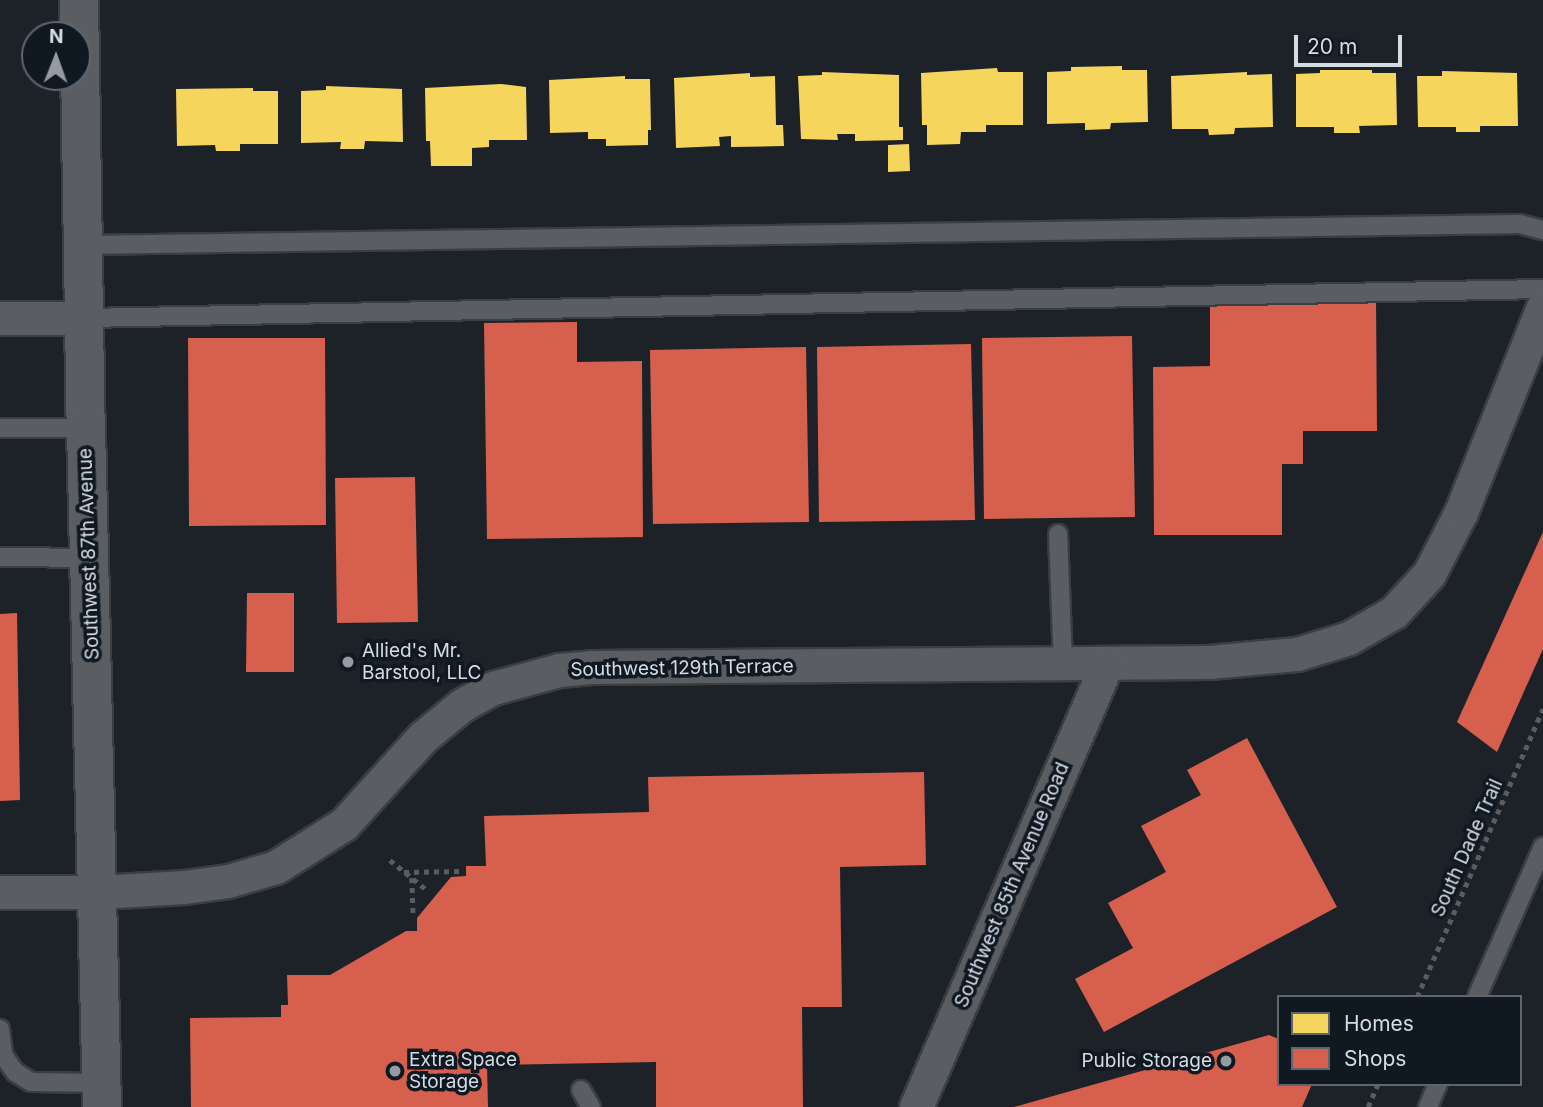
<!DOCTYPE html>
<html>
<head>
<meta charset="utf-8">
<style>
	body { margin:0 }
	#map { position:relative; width:1543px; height:1107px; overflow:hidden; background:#1d2228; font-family:Inter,sans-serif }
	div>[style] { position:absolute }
	.homes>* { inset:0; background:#f6d55c }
	.shops>* { inset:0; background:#d6604d }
	.path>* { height:4.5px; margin-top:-2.25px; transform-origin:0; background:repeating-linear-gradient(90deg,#595d61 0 5px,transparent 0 10px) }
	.roads { filter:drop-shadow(2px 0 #3a3e42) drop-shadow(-2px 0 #3a3e42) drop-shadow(0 2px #3a3e42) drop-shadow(0 -2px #3a3e42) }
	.lane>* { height:18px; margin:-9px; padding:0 9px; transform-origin:9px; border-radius:9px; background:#5a5e63 }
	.street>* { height:33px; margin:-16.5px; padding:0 16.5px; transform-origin:16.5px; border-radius:16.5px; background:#5a5e63 }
	.secondary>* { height:38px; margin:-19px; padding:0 19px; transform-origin:19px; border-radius:19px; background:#5a5e63 }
	.dots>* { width:19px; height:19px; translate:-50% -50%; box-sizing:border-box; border:4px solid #101822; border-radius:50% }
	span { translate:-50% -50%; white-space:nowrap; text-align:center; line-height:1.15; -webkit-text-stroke:7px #101822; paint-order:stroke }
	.street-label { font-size:19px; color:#d6dce3 }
	.poi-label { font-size:19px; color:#d6dce3 }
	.left { translate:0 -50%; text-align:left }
	.right { translate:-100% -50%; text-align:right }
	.legend { position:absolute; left:1277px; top:995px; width:245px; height:91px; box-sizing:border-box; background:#101822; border:2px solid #5f666f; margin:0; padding:9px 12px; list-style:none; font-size:21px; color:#d6dce3 }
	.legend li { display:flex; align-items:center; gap:14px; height:35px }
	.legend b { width:35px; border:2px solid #5f666f }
	.north { position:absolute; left:21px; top:21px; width:70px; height:70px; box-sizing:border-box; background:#101822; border:2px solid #5f666f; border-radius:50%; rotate:1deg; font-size:19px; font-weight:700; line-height:28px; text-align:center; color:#d6dce3 }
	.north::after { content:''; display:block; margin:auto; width:24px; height:32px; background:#959ba2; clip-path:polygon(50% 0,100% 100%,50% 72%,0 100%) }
	.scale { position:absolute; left:1294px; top:35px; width:108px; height:32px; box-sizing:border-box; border:4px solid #d6dce3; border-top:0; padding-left:9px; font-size:21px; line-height:24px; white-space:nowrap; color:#d6dce3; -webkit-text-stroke:5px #101822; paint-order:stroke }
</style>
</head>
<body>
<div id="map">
	<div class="homes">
		<div style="clip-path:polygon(1122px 66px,1122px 70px,1147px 70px,1148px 122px,1111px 123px,1110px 129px,1085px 130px,1085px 123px,1047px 124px,1047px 72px,1071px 71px,1071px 67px)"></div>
		<div style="clip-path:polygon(997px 68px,998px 72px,1023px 72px,1023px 125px,986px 125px,986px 132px,961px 132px,960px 144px,927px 145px,927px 125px,922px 125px,921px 73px)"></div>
		<div style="clip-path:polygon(1320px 70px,1372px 70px,1372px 73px,1396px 73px,1397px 125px,1359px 126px,1360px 133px,1334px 133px,1334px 127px,1296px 127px,1296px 74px,1320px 73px)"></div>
		<div style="clip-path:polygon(1442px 71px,1517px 73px,1518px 126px,1480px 126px,1480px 132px,1456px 132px,1456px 127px,1418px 127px,1417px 76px,1442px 76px)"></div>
		<div style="clip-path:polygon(822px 72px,899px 75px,899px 127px,903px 127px,903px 140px,855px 141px,855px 134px,837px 134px,838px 140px,801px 139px,798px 76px,822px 75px)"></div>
		<div style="clip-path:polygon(1247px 72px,1247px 75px,1272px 74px,1273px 127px,1235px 128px,1234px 134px,1209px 135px,1208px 129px,1172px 129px,1171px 76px)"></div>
		<div style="clip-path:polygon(750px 73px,750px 77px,775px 76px,776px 125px,783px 125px,784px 146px,731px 147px,731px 136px,719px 137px,720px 146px,676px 148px,674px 78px)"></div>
		<div style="clip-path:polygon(625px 76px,625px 79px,650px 79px,651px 130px,648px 130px,648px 145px,606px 146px,606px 139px,588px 139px,588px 132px,550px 133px,549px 80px)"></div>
		<div style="clip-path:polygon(501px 84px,526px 87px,527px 140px,489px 140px,489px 147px,472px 148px,472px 166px,431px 166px,430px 141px,426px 141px,425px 88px)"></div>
		<div style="clip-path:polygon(326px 86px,402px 89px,403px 142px,365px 141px,364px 149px,340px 149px,341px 142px,301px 143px,301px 91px,326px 90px)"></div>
		<div style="clip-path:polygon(253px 88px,253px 91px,278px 91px,278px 144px,240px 144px,240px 151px,216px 151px,215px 145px,177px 146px,176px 89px)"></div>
		<div style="clip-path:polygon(909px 144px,910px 171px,888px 172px,888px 145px)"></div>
	</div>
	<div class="shops">
		<div style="clip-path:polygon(1376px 300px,1377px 431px,1303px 431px,1303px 464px,1282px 464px,1282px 535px,1154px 535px,1153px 367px,1210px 366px,1210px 301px)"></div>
		<div style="clip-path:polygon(577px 322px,577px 362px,642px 361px,643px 537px,487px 539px,484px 323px)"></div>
		<div style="clip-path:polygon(1132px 336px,1135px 517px,984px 519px,982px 338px)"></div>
		<div style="clip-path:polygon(188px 338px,325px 338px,326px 525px,189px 526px)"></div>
		<div style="clip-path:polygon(971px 344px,975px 520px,819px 522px,817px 347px)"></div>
		<div style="clip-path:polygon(806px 347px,809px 522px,653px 524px,650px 350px)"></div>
		<div style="clip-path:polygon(415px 477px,418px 622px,337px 623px,335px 478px)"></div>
		<div style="clip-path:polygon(1543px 532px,1543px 649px,1497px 752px,1457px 722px)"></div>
		<div style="clip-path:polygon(247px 593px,294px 593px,294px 672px,246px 672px)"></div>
		<div style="clip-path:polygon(17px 613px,20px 800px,0 801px,0 614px)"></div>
		<div style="clip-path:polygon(1247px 738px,1337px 907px,1104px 1032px,1075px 979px,1133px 948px,1108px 903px,1166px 872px,1141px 826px,1201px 795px,1187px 770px)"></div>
		<div style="clip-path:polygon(924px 772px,926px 865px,840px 867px,842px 1007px,802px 1007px,803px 1107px,656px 1107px,656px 1062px,487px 1065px,488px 1107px,191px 1107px,190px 1018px,281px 1017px,281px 1005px,288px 1005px,287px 975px,330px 975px,406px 931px,417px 931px,417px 918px,451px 877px,466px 876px,466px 866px,486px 866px,484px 816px,649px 812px,648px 777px)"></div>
		<div style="clip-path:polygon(1269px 1035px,1279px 1039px,1279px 1084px,1312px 1084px,1302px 1107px,1014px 1107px)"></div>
	</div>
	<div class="path">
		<div style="left:390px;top:860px;width:48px;rotate:39deg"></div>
		<div style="left:404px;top:872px;width:57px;rotate:-1deg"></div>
		<div style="left:412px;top:878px;width:37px;rotate:88deg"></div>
		<div style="left:1417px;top:997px;width:314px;rotate:-66.4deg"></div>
		<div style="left:1368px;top:1107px;width:25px;rotate:-67deg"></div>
	</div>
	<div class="roads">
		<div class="lane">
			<div style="left:83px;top:245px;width:1437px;rotate:-0.84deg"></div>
			<div style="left:1520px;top:224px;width:24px;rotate:15deg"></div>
			<div style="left:85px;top:318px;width:1458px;rotate:-1.14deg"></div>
			<div style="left:0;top:428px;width:86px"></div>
			<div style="left:1058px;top:534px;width:130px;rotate:87.8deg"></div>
			<div style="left:0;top:557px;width:89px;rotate:0.6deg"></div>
			<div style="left:1477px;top:997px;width:164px;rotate:-66.3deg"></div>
			<div style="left:0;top:1029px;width:26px;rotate:83deg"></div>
			<div style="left:3px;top:1055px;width:21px;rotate:55deg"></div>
			<div style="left:15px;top:1072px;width:19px;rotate:32deg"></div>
			<div style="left:31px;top:1082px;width:71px;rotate:0.8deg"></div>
			<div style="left:581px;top:1090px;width:20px;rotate:60deg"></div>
			<div style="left:1428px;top:1107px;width:25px;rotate:-67deg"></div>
		</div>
		<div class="street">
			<div style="left:0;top:318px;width:85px"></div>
			<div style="left:0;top:892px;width:99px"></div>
			<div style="left:99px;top:892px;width:85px;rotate:-3.4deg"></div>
			<div style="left:184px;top:887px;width:44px;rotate:-7.8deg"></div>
			<div style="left:228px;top:881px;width:50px;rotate:-16.3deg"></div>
			<div style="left:276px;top:867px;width:80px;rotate:-32.3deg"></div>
			<div style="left:344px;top:824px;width:118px;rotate:-47.8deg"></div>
			<div style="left:423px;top:737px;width:50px;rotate:-39.4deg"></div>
			<div style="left:462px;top:705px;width:35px;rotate:-29deg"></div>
			<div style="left:493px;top:688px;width:68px;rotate:-15.3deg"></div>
			<div style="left:559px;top:670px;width:33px;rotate:-5deg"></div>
			<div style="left:592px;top:667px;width:617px;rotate:-0.46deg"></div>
			<div style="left:1209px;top:662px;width:88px;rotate:-5.2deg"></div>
			<div style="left:1297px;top:654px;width:54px;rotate:-17.1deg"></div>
			<div style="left:1349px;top:638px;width:52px;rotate:-30deg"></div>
			<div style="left:1394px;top:612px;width:52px;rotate:-47.4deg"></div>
			<div style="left:1429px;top:574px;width:70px;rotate:-62.7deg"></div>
			<div style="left:1461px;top:512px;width:221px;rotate:-68.2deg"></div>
			<div style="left:916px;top:1107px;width:483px;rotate:-66.7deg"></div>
		</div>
		<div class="secondary">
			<div style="left:79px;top:0;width:428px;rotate:89.1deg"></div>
			<div style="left:86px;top:428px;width:679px;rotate:88.65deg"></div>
		</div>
	</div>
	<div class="dots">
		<div style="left:348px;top:662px;background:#959ba2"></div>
		<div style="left:1226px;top:1061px;background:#959ba2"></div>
		<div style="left:395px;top:1071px;background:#959ba2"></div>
	</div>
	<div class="street-label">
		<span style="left:89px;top:554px;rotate:-92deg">Southwest 87th Avenue</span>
		<span style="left:682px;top:668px;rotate:-1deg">Southwest 129th Terrace</span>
		<span style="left:1467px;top:848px;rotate:-66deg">South Dade Trail</span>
		<span style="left:1012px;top:885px;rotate:-67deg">Southwest 85th Avenue Road</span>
	</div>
	<div class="poi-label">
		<span class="left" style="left:362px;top:662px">Allied's Mr.<br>Barstool, LLC</span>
		<span class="left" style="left:409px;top:1071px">Extra Space<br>Storage</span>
		<span class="right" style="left:1212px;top:1061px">Public Storage</span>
	</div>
	<ul class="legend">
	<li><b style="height:19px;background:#f6d55c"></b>Homes</li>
	<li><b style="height:19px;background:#d6604d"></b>Shops</li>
	</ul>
	<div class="north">N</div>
	<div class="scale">20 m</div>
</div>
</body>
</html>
